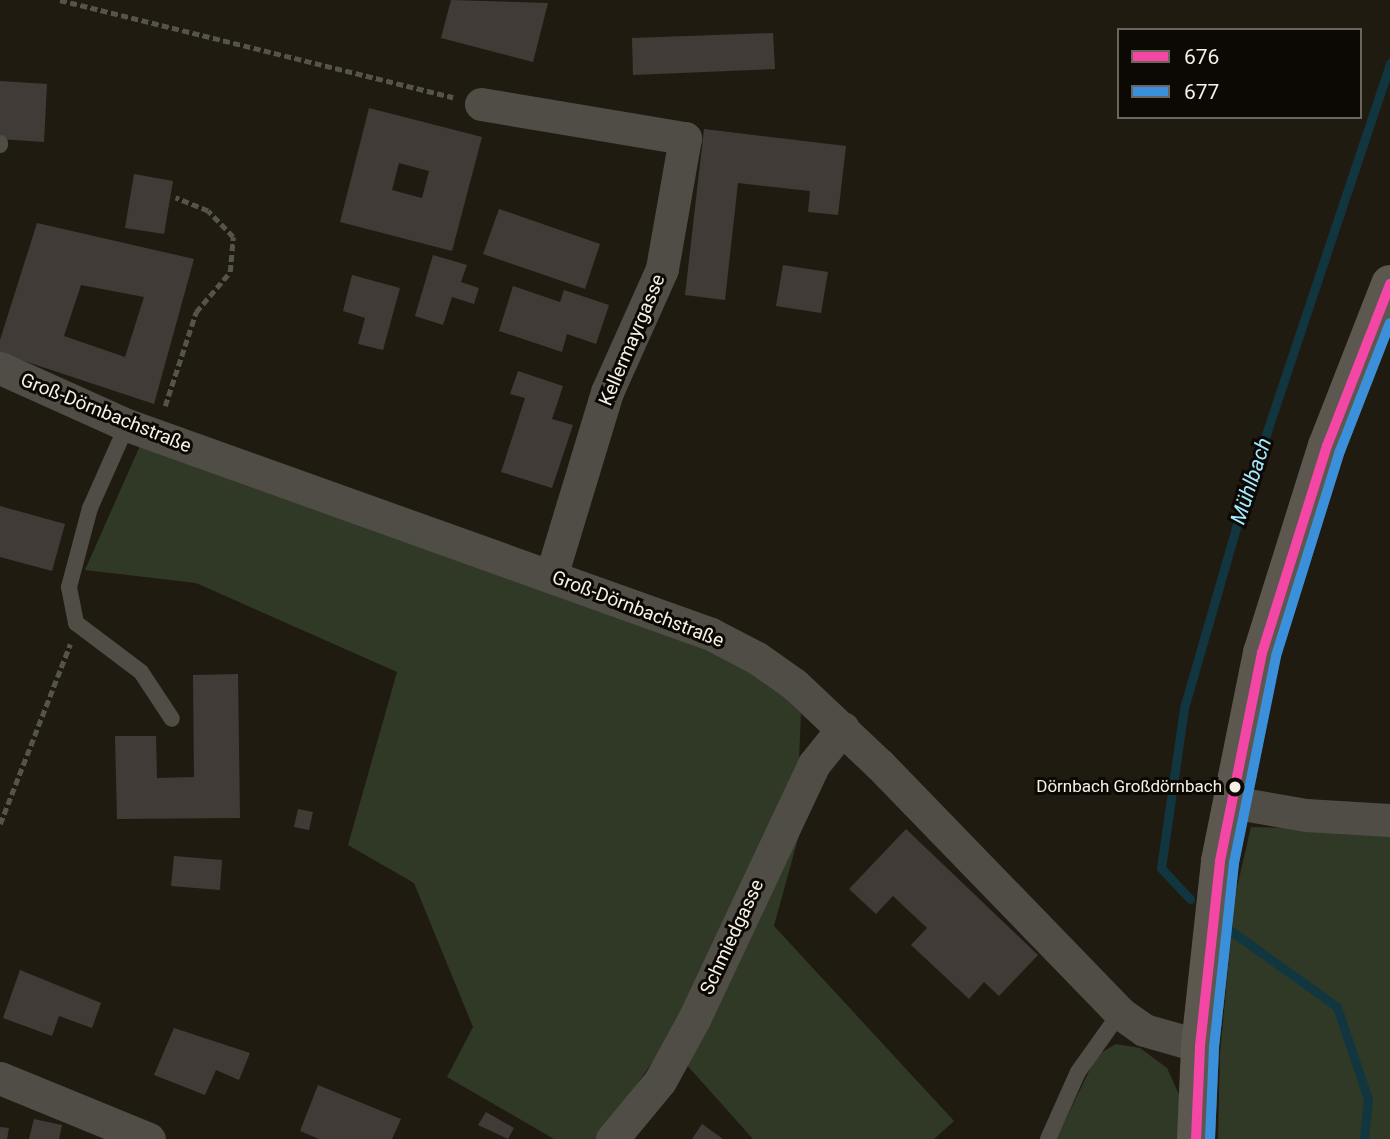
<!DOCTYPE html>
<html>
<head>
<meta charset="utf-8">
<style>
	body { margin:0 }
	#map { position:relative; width:1390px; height:1139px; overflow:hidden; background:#201b11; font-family:Roboto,sans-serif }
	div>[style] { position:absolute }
	.green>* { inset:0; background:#303926 }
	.stream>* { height:9px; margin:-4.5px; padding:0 4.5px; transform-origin:4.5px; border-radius:4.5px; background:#113640 }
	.building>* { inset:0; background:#413b37 }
	.path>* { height:4.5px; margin-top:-2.25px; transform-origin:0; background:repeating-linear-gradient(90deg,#56534c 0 7px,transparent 0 10.5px) }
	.lane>* { height:16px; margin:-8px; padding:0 8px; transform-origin:8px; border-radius:8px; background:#504d47 }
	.street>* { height:33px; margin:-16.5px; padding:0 16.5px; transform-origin:16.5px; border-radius:16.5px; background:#504d47 }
	.secondary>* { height:38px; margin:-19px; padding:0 19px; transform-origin:19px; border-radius:19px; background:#5c5850 }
	.bus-1>* { height:10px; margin:-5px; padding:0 5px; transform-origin:5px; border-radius:5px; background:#f346a5 }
	.bus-2>* { height:10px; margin:-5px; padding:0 5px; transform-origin:5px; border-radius:5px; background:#3a90db }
	.dots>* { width:19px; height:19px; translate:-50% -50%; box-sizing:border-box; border:4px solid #0c0803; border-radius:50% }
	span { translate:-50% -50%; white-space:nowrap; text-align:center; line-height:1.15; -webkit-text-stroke:6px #0c0803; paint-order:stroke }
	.bus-label { font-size:17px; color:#f6f1e5 }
	.right { translate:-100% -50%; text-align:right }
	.street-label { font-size:19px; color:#f6f1e5 }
	.water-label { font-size:21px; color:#a5e8ff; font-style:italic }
	.legend { position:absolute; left:1117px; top:28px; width:245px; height:91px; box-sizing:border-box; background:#0c0803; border:2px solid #6a655d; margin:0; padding:9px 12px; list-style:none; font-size:21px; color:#f6f1e5 }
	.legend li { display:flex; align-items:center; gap:14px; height:35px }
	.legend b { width:35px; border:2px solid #6a655d }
</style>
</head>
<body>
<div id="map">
	<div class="green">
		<div style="clip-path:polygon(143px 439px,698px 642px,767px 678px,801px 714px,799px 759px,674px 1031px,599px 1139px,554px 1139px,447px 1077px,473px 1027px,414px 883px,348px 845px,397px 672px,196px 583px,85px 570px)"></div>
		<div style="clip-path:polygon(805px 813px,774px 926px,954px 1121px,934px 1139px,753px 1139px,685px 1063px)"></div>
		<div style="clip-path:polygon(1251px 827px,1390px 830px,1390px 1139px,1218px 1139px,1220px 1053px,1235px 896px)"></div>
		<div style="clip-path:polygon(1116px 1044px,1140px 1048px,1167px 1068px,1181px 1099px,1180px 1139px,1056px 1139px,1097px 1055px)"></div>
	</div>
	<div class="stream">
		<div style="left:1190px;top:899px;width:42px;rotate:-133.1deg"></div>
		<div style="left:1161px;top:868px;width:162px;rotate:-81.8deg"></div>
		<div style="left:1184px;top:708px;width:213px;rotate:-73.9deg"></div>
		<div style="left:1243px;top:503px;width:464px;rotate:-71.5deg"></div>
		<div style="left:1231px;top:931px;width:130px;rotate:35.6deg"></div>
		<div style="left:1337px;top:1007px;width:97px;rotate:71.4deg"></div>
		<div style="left:1368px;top:1099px;width:40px;rotate:95.7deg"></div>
	</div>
	<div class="building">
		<div style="clip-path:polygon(451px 0,548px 3px,533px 62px,441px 38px)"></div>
		<div style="clip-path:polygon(773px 33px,775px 69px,633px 75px,632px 38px)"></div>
		<div style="clip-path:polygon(0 81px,47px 84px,44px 142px,0 139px)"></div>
		<div style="clip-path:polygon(evenodd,369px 108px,482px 137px,452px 251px,340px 222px,369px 108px,399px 163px,429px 171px,422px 198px,392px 190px,399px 163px)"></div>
		<div style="clip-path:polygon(704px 129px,846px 146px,838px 215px,808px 212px,810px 191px,738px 183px,725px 300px,685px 295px)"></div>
		<div style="clip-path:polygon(134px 174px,173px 181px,164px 234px,125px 228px)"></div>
		<div style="clip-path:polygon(499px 209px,600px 244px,585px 289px,483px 254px)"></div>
		<div style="clip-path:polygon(evenodd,37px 223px,194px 259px,154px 404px,0 353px,0 340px,37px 223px,81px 285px,144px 297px,125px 357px,64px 336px,81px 285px)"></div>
		<div style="clip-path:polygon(433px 255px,467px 265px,461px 282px,479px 288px,474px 304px,452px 297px,443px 325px,415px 316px)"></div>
		<div style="clip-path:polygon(783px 265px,828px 272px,821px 313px,776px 306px)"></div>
		<div style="clip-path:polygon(352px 275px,400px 288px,383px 350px,358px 344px,365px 318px,343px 311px)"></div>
		<div style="clip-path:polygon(513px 286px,560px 302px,564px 290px,609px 305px,596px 344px,567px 334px,562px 352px,499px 331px)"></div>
		<div style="clip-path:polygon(518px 371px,563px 386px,552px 419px,573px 425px,552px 488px,501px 472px,525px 398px,510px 394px)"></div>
		<div style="clip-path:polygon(0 506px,65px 524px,52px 571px,0 557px)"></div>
		<div style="clip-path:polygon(238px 674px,240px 818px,117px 819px,115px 736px,156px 736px,157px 778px,194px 777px,193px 675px)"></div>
		<div style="clip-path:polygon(298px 809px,313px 812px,309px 830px,294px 827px)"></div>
		<div style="clip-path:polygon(906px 829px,1038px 955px,999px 996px,984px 982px,969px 999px,911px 945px,927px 928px,893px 896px,876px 914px,849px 889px)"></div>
		<div style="clip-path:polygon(174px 856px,222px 860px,220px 890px,171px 886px)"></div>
		<div style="clip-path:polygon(20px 970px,101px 1003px,92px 1028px,59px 1016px,52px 1036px,3px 1018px)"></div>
		<div style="clip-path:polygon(174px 1028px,250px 1053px,239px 1080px,216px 1070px,205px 1095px,154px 1075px)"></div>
		<div style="clip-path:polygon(318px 1085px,401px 1119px,392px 1139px,319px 1139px,300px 1131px)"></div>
		<div style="clip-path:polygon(486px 1112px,514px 1128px,508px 1139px,478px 1125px)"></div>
		<div style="clip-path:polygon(34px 1119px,62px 1125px,59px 1139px,29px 1139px)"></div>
		<div style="clip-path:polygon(702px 1124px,723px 1139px,692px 1139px)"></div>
		<div style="clip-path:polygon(0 1127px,9px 1128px,7px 1139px,0 1139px)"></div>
	</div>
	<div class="path">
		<div style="left:60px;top:0;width:405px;rotate:13.9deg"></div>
		<div style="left:165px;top:406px;width:99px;rotate:-71.7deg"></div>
		<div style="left:196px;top:312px;width:52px;rotate:-49.6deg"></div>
		<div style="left:230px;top:272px;width:35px;rotate:-85deg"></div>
		<div style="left:233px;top:237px;width:36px;rotate:-134deg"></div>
		<div style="left:208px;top:211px;width:35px;rotate:-158deg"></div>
		<div style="left:0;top:824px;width:193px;rotate:-68.7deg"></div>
	</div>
	<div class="lane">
		<div style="left:0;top:145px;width:2px;rotate:-90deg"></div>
		<div style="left:127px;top:425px;width:91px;rotate:114deg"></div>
		<div style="left:90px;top:508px;width:82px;rotate:104.9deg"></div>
		<div style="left:69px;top:587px;width:37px;rotate:79deg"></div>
		<div style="left:76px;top:623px;width:81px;rotate:37deg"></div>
		<div style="left:141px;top:672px;width:56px;rotate:56.6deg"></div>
		<div style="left:1048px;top:1139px;width:73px;rotate:-65.9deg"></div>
		<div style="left:1078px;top:1072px;width:72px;rotate:-54.6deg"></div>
	</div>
	<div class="street">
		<div style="left:481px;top:104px;width:207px;rotate:9.5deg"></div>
		<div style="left:685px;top:138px;width:133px;rotate:100deg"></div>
		<div style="left:662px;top:269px;width:135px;rotate:114.1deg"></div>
		<div style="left:607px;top:392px;width:192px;rotate:106.9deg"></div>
		<div style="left:0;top:368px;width:139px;rotate:24.2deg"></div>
		<div style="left:127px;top:425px;width:620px;rotate:19.69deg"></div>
		<div style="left:711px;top:634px;width:52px;rotate:27.6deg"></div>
		<div style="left:757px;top:658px;width:45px;rotate:35.1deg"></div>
		<div style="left:794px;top:684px;width:118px;rotate:43.3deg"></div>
		<div style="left:880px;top:765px;width:345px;rotate:45.9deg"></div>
		<div style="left:1120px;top:1013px;width:29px;rotate:35deg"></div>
		<div style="left:1144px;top:1030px;width:58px;rotate:15.9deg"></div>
		<div style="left:1230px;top:802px;width:77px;rotate:9.7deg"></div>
		<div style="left:1306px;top:815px;width:84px;rotate:3.4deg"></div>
		<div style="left:0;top:1078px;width:161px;rotate:22.3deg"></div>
		<div style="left:612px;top:1139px;width:75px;rotate:-50.4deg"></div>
		<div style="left:660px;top:1081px;width:71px;rotate:-61.3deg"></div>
		<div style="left:694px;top:1019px;width:282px;rotate:-64.8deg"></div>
		<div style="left:814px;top:764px;width:46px;rotate:-51.1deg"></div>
	</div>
	<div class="secondary">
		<div style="left:1196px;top:1139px;width:93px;rotate:-87.5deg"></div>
		<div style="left:1200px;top:1046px;width:186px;rotate:-83.8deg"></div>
		<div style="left:1220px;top:861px;width:212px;rotate:-78.6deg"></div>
		<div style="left:1262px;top:653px;width:217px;rotate:-72.6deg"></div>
		<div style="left:1327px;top:446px;width:174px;rotate:-68.7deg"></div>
	</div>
	<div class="bus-1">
		<div style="left:1196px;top:1139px;width:93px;rotate:-87.5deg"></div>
		<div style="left:1200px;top:1046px;width:186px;rotate:-83.8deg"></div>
		<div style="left:1220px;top:861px;width:212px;rotate:-78.6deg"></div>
		<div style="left:1262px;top:653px;width:217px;rotate:-72.6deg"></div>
		<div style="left:1327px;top:446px;width:174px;rotate:-68.7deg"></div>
	</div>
	<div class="bus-2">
		<div style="left:1210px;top:1139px;width:92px;rotate:-87.5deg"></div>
		<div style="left:1214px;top:1047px;width:185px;rotate:-83.8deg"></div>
		<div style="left:1234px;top:863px;width:211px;rotate:-78.5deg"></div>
		<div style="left:1276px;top:656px;width:215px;rotate:-72.7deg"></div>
		<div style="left:1340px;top:451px;width:137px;rotate:-68.7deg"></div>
	</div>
	<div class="dots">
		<div style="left:1235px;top:787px;background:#f6f1e5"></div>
	</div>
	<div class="bus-label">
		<span class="right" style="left:1222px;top:787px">Dörnbach Großdörnbach</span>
	</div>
	<div class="street-label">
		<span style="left:632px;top:340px;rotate:-67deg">Kellermayrgasse</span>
		<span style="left:106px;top:413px;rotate:22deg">Groß-Dörnbachstraße</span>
		<span style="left:638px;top:609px;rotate:21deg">Groß-Dörnbachstraße</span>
		<span style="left:732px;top:937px;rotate:-65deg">Schmiedgasse</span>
	</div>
	<div class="water-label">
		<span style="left:1251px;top:481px;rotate:-72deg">Mühlbach</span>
	</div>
	<ul class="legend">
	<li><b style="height:9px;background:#f346a5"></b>676</li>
	<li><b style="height:9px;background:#3a90db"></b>677</li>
	</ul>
</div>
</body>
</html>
